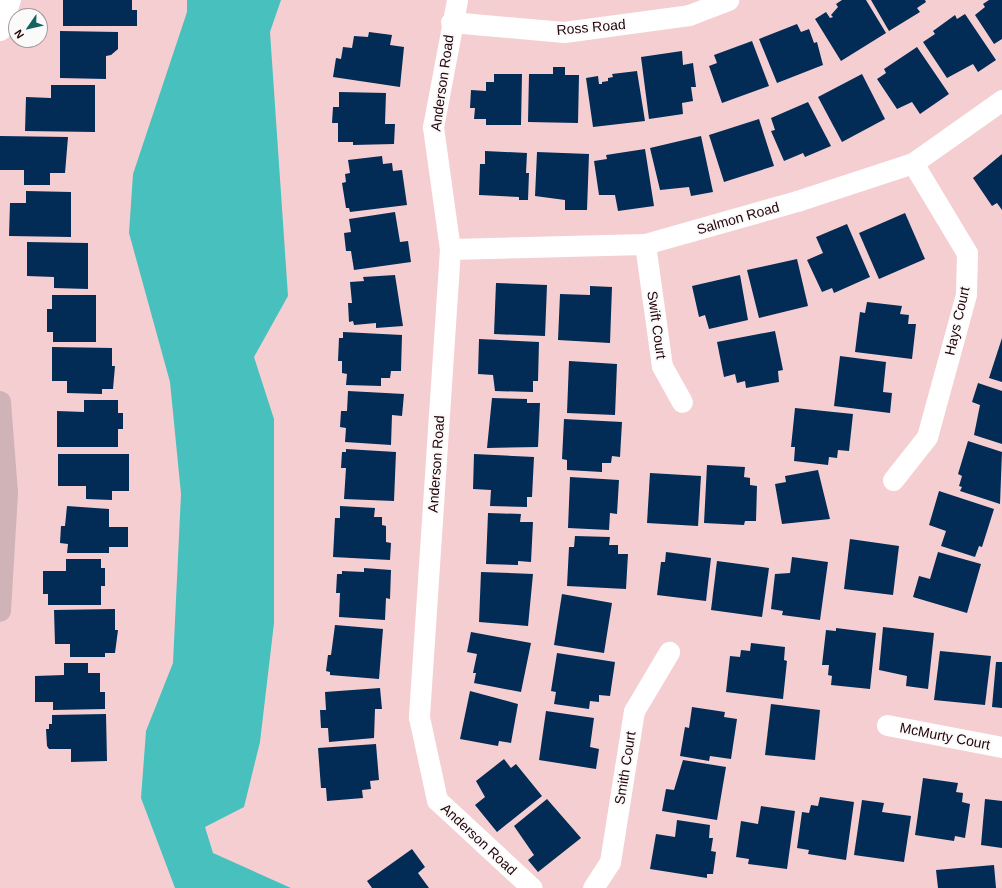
<!DOCTYPE html>
<html>
<head>
<meta charset="utf-8">
<style>
	body { margin:0 }
	#map { position:relative; width:1002px; height:888px; overflow:hidden; background:#f5ced1; font-family:Helvetica,sans-serif }
	div>[style] { position:absolute }
	.water>* { inset:0; background:#48c0be }
	.building>* { inset:0; background:#022b55 }
	.street>* { height:21px; margin:-10.5px; padding:0 10.5px; transform-origin:10.5px; border-radius:10.5px; background:#fff }
	.secondary>* { height:22px; margin:-11px; padding:0 11px; transform-origin:11px; border-radius:11px; background:#cfb3b6 }
	span { translate:-50% -50%; white-space:nowrap; text-align:center; line-height:1.15; -webkit-text-stroke:4px #fafafa; paint-order:stroke }
	.street-label { font-size:14px; color:#240409 }
	.north { position:absolute; left:8px; top:8px; width:40px; height:40px; box-sizing:border-box; background:#fafafa; border:1px solid #a4989a; border-radius:50%; rotate:236deg; font-size:11px; font-weight:700; line-height:16px; text-align:center; color:#240409 }
	.north::after { content:''; display:block; margin:auto; width:14px; height:18px; background:#136362; clip-path:polygon(50% 0,100% 100%,50% 72%,0 100%) }
</style>
</head>
<body>
<div id="map">
	<div class="water">
		<div style="clip-path:polygon(187px 0,281px 0,270px 32px,288px 296px,254px 357px,274px 419px,274px 623px,260px 742px,244px 807px,205px 827px,213px 853px,291px 888px,175px 888px,141px 798px,146px 731px,173px 663px,181px 494px,170px 382px,129px 233px,133px 174px,187px 12px)"></div>
	</div>
	<div class="building">
		<div style="clip-path:polygon(63px 0,132px 0,132px 10px,137px 10px,137px 26px,63px 26px)"></div>
		<div style="clip-path:polygon(842px 0,866px 0,886px 33px,841px 61px,815px 19px,826px 12px,830px 18px,833px 17px,831px 15px,838px 7px,836px 4px)"></div>
		<div style="clip-path:polygon(871px 0,925px 0,926px 2px,917px 8px,920px 12px,889px 31px)"></div>
		<div style="clip-path:polygon(989px 0,1002px 0,1002px 39px,994px 44px,975px 15px,985px 7px,983px 4px)"></div>
		<div style="clip-path:polygon(965px 14px,996px 60px,978px 72px,973px 64px,947px 78px,923px 42px,935px 34px,933px 31px,955px 15px,957px 19px)"></div>
		<div style="clip-path:polygon(797px 24px,801px 32px,809px 29px,814px 43px,817px 42px,823px 65px,777px 83px,759px 39px)"></div>
		<div style="clip-path:polygon(60px 31px,118px 32px,118px 49px,111px 55px,106px 56px,106px 79px,60px 78px)"></div>
		<div style="clip-path:polygon(369px 32px,392px 35px,390px 45px,404px 47px,400px 87px,333px 77px,336px 58px,341px 59px,343px 47px,352px 48px,354px 36px,368px 37px)"></div>
		<div style="clip-path:polygon(752px 41px,769px 86px,722px 103px,709px 66px,717px 63px,714px 55px)"></div>
		<div style="clip-path:polygon(917px 47px,949px 94px,920px 114px,912px 102px,897px 109px,877px 79px,886px 73px,884px 69px)"></div>
		<div style="clip-path:polygon(682px 51px,683px 65px,693px 63px,696px 87px,691px 87px,693px 101px,682px 103px,683px 114px,649px 119px,641px 57px)"></div>
		<div style="clip-path:polygon(553px 67px,565px 67px,565px 75px,579px 75px,578px 123px,528px 122px,529px 74px,553px 74px)"></div>
		<div style="clip-path:polygon(637px 71px,645px 121px,593px 127px,586px 78px,598px 76px,599px 84px,602px 84px,602px 82px,608px 81px,608px 78px,613px 77px,612px 74px)"></div>
		<div style="clip-path:polygon(494px 74px,522px 74px,521px 125px,486px 125px,486px 119px,474px 119px,475px 108px,470px 108px,471px 90px,486px 91px,486px 82px,494px 82px)"></div>
		<div style="clip-path:polygon(862px 74px,885px 119px,842px 142px,818px 97px)"></div>
		<div style="clip-path:polygon(51px 85px,95px 85px,95px 132px,25px 131px,26px 97px,51px 98px)"></div>
		<div style="clip-path:polygon(339px 92px,386px 93px,385px 124px,395px 124px,394px 144px,353px 145px,353px 142px,338px 142px,338px 123px,332px 123px,333px 107px,339px 107px)"></div>
		<div style="clip-path:polygon(808px 102px,831px 146px,805px 157px,803px 153px,784px 161px,771px 131px,775px 130px,771px 118px)"></div>
		<div style="clip-path:polygon(759px 119px,774px 166px,724px 182px,709px 135px)"></div>
		<div style="clip-path:polygon(0 136px,68px 137px,65px 173px,50px 173px,50px 185px,24px 185px,24px 170px,0 170px)"></div>
		<div style="clip-path:polygon(701px 136px,713px 192px,691px 196px,689px 187px,660px 190px,650px 148px)"></div>
		<div style="clip-path:polygon(645px 149px,654px 206px,618px 211px,615px 195px,599px 195px,594px 161px,607px 159px,606px 155px)"></div>
		<div style="clip-path:polygon(485px 151px,527px 153px,526px 173px,529px 173px,528px 200px,519px 200px,519px 197px,479px 195px,480px 164px,485px 164px)"></div>
		<div style="clip-path:polygon(537px 152px,589px 154px,587px 210px,565px 210px,565px 200px,535px 196px)"></div>
		<div style="clip-path:polygon(1002px 154px,1002px 210px,997px 203px,992px 206px,973px 178px)"></div>
		<div style="clip-path:polygon(382px 156px,383px 164px,392px 163px,393px 171px,402px 170px,407px 205px,350px 212px,349px 208px,346px 208px,342px 183px,346px 182px,345px 174px,350px 173px,348px 160px)"></div>
		<div style="clip-path:polygon(26px 191px,71px 192px,71px 237px,9px 236px,10px 203px,26px 203px)"></div>
		<div style="clip-path:polygon(395px 212px,400px 242px,408px 241px,411px 262px,354px 270px,351px 251px,346px 251px,344px 233px,351px 232px,349px 219px)"></div>
		<div style="clip-path:polygon(905px 213px,925px 259px,879px 279px,859px 233px)"></div>
		<div style="clip-path:polygon(847px 224px,870px 277px,834px 293px,832px 288px,822px 292px,807px 260px,823px 253px,816px 237px)"></div>
		<div style="clip-path:polygon(27px 242px,88px 243px,88px 289px,54px 288px,54px 277px,27px 276px)"></div>
		<div style="clip-path:polygon(797px 259px,808px 306px,759px 318px,747px 270px)"></div>
		<div style="clip-path:polygon(395px 275px,403px 326px,376px 328px,376px 323px,354px 325px,353px 321px,349px 322px,348px 303px,352px 303px,350px 282px,364px 281px,363px 277px)"></div>
		<div style="clip-path:polygon(740px 275px,748px 320px,709px 329px,705px 315px,699px 317px,692px 286px)"></div>
		<div style="clip-path:polygon(496px 283px,547px 285px,545px 336px,494px 334px)"></div>
		<div style="clip-path:polygon(590px 286px,612px 287px,610px 343px,558px 340px,560px 294px,590px 295px)"></div>
		<div style="clip-path:polygon(52px 295px,96px 295px,96px 342px,53px 342px,53px 332px,47px 332px,47px 309px,52px 309px)"></div>
		<div style="clip-path:polygon(867px 302px,902px 306px,900px 314px,909px 315px,908px 324px,916px 324px,912px 359px,855px 352px,860px 312px,865px 313px)"></div>
		<div style="clip-path:polygon(775px 331px,783px 370px,778px 371px,779px 382px,746px 388px,745px 381px,737px 383px,735px 374px,724px 377px,717px 342px)"></div>
		<div style="clip-path:polygon(343px 332px,402px 335px,401px 371px,391px 371px,390px 378px,381px 378px,381px 386px,346px 385px,347px 374px,342px 373px,342px 361px,338px 361px,339px 338px,343px 338px)"></div>
		<div style="clip-path:polygon(1002px 338px,1002px 382px,989px 378px)"></div>
		<div style="clip-path:polygon(479px 339px,539px 342px,538px 381px,533px 381px,533px 392px,495px 391px,493px 375px,478px 374px)"></div>
		<div style="clip-path:polygon(52px 347px,112px 348px,112px 366px,115px 366px,113px 389px,102px 389px,102px 394px,67px 393px,67px 381px,52px 381px)"></div>
		<div style="clip-path:polygon(840px 356px,886px 362px,883px 392px,892px 393px,890px 413px,834px 406px)"></div>
		<div style="clip-path:polygon(569px 361px,617px 364px,615px 415px,567px 413px)"></div>
		<div style="clip-path:polygon(978px 383px,1002px 391px,1002px 444px,974px 435px,980px 405px,972px 402px)"></div>
		<div style="clip-path:polygon(348px 391px,404px 394px,402px 416px,392px 415px,391px 445px,345px 442px,346px 428px,340px 427px,341px 411px,347px 411px)"></div>
		<div style="clip-path:polygon(492px 398px,527px 399px,527px 403px,540px 403px,538px 447px,487px 448px)"></div>
		<div style="clip-path:polygon(84px 400px,118px 400px,118px 413px,123px 413px,123px 429px,118px 429px,118px 447px,57px 447px,57px 411px,84px 412px)"></div>
		<div style="clip-path:polygon(795px 408px,853px 414px,849px 451px,838px 450px,837px 458px,829px 457px,828px 465px,794px 461px,795px 447px,791px 447px)"></div>
		<div style="clip-path:polygon(564px 419px,622px 422px,620px 457px,612px 456px,611px 463px,602px 463px,602px 472px,567px 470px,567px 460px,562px 459px)"></div>
		<div style="clip-path:polygon(968px 441px,1002px 452px,1000px 504px,960px 491px,962px 487px,959px 486px,962px 476px,958px 474px)"></div>
		<div style="clip-path:polygon(346px 449px,396px 452px,394px 501px,344px 499px,346px 468px,341px 468px,342px 452px,346px 452px)"></div>
		<div style="clip-path:polygon(58px 454px,129px 454px,129px 491px,112px 491px,112px 500px,86px 499px,86px 486px,58px 486px)"></div>
		<div style="clip-path:polygon(474px 454px,534px 457px,532px 497px,527px 497px,527px 507px,490px 506px,491px 490px,473px 489px)"></div>
		<div style="clip-path:polygon(707px 465px,745px 467px,744px 477px,750px 478px,750px 485px,757px 486px,756px 521px,745px 521px,744px 525px,704px 523px)"></div>
		<div style="clip-path:polygon(818px 470px,830px 519px,782px 524px,775px 484px,786px 482px,785px 476px)"></div>
		<div style="clip-path:polygon(650px 473px,701px 476px,698px 526px,647px 523px)"></div>
		<div style="clip-path:polygon(570px 477px,619px 480px,617px 514px,610px 513px,609px 530px,568px 528px)"></div>
		<div style="clip-path:polygon(939px 491px,994px 509px,982px 547px,979px 546px,975px 557px,941px 546px,946px 531px,929px 525px)"></div>
		<div style="clip-path:polygon(67px 506px,109px 509px,109px 527px,128px 527px,128px 547px,109px 547px,109px 553px,67px 553px,68px 544px,60px 543px,61px 526px,65px 526px)"></div>
		<div style="clip-path:polygon(340px 506px,375px 508px,374px 517px,382px 517px,382px 525px,386px 526px,386px 542px,391px 543px,390px 560px,333px 557px,335px 518px,340px 518px)"></div>
		<div style="clip-path:polygon(488px 513px,521px 514px,520px 522px,533px 522px,531px 562px,518px 561px,518px 565px,486px 564px)"></div>
		<div style="clip-path:polygon(575px 536px,610px 537px,609px 545px,618px 545px,618px 554px,628px 554px,626px 589px,567px 586px,569px 547px,574px 547px)"></div>
		<div style="clip-path:polygon(850px 539px,899px 546px,893px 595px,844px 589px)"></div>
		<div style="clip-path:polygon(666px 552px,711px 558px,706px 601px,657px 595px,661px 562px,665px 562px)"></div>
		<div style="clip-path:polygon(938px 552px,981px 564px,967px 613px,913px 597px,919px 576px,930px 579px)"></div>
		<div style="clip-path:polygon(792px 557px,828px 562px,820px 620px,782px 615px,783px 611px,771px 609px,775px 574px,790px 573px)"></div>
		<div style="clip-path:polygon(66px 559px,101px 559px,101px 568px,105px 568px,105px 586px,101px 586px,101px 605px,48px 605px,48px 594px,43px 594px,43px 571px,66px 571px)"></div>
		<div style="clip-path:polygon(717px 561px,769px 568px,762px 617px,711px 610px)"></div>
		<div style="clip-path:polygon(364px 568px,391px 570px,390px 599px,386px 598px,385px 620px,339px 617px,340px 593px,336px 593px,337px 574px,342px 574px,342px 571px,364px 572px)"></div>
		<div style="clip-path:polygon(481px 572px,533px 574px,528px 626px,479px 622px)"></div>
		<div style="clip-path:polygon(562px 594px,612px 603px,604px 653px,554px 645px)"></div>
		<div style="clip-path:polygon(115px 609px,115px 630px,118px 630px,115px 653px,105px 653px,105px 657px,70px 657px,70px 644px,55px 644px,54px 610px)"></div>
		<div style="clip-path:polygon(335px 625px,383px 629px,379px 679px,330px 675px,330px 672px,326px 671px,328px 655px,331px 655px)"></div>
		<div style="clip-path:polygon(883px 627px,934px 633px,928px 689px,906px 686px,907px 676px,879px 670px)"></div>
		<div style="clip-path:polygon(836px 628px,876px 633px,870px 689px,831px 685px,832px 676px,828px 675px,829px 665px,822px 665px,826px 630px,836px 631px)"></div>
		<div style="clip-path:polygon(471px 632px,531px 643px,521px 692px,474px 683px,476px 673px,473px 673px,477px 654px,467px 652px)"></div>
		<div style="clip-path:polygon(751px 643px,785px 647px,784px 660px,787px 661px,783px 699px,726px 692px,730px 656px,740px 657px,741px 650px,750px 651px)"></div>
		<div style="clip-path:polygon(940px 651px,991px 656px,985px 705px,934px 700px)"></div>
		<div style="clip-path:polygon(557px 653px,615px 662px,610px 696px,599px 695px,599px 702px,590px 701px,589px 709px,554px 704px,556px 692px,551px 691px)"></div>
		<div style="clip-path:polygon(996px 662px,1002px 662px,1002px 708px,992px 707px)"></div>
		<div style="clip-path:polygon(64px 663px,88px 663px,88px 673px,100px 673px,100px 692px,105px 692px,105px 709px,53px 710px,53px 702px,35px 702px,35px 676px,64px 675px)"></div>
		<div style="clip-path:polygon(380px 688px,382px 709px,375px 709px,374px 738px,329px 742px,328px 728px,321px 728px,320px 710px,326px 710px,325px 692px)"></div>
		<div style="clip-path:polygon(470px 691px,518px 704px,511px 743px,499px 741px,498px 746px,460px 739px)"></div>
		<div style="clip-path:polygon(771px 704px,820px 710px,815px 760px,765px 755px)"></div>
		<div style="clip-path:polygon(692px 707px,725px 712px,724px 717px,737px 719px,731px 759px,710px 756px,709px 761px,680px 756px,685px 727px,689px 728px)"></div>
		<div style="clip-path:polygon(546px 711px,594px 718px,590px 747px,599px 749px,596px 769px,539px 760px)"></div>
		<div style="clip-path:polygon(106px 714px,107px 761px,71px 762px,71px 749px,49px 749px,47px 746px,46px 729px,49px 729px,49px 724px,52px 724px,52px 715px)"></div>
		<div style="clip-path:polygon(376px 744px,379px 780px,370px 781px,371px 789px,362px 790px,363px 798px,327px 801px,326px 788px,321px 788px,318px 748px)"></div>
		<div style="clip-path:polygon(504px 759px,511px 768px,516px 764px,542px 796px,497px 832px,475px 805px,485px 797px,476px 781px)"></div>
		<div style="clip-path:polygon(683px 760px,726px 767px,717px 820px,662px 811px,666px 789px,674px 790px)"></div>
		<div style="clip-path:polygon(923px 778px,958px 783px,956px 792px,963px 793px,962px 802px,970px 804px,965px 838px,955px 836px,954px 841px,915px 835px)"></div>
		<div style="clip-path:polygon(820px 797px,854px 802px,846px 860px,808px 854px,809px 850px,797px 848px,802px 812px,809px 813px,811px 805px,818px 806px)"></div>
		<div style="clip-path:polygon(547px 799px,581px 838px,538px 872px,528px 860px,534px 855px,514px 826px)"></div>
		<div style="clip-path:polygon(985px 799px,1002px 801px,1002px 848px,981px 845px)"></div>
		<div style="clip-path:polygon(862px 800px,884px 803px,882px 812px,911px 816px,904px 862px,854px 855px)"></div>
		<div style="clip-path:polygon(761px 806px,795px 811px,787px 869px,748px 864px,749px 859px,736px 857px,741px 821px,758px 824px)"></div>
		<div style="clip-path:polygon(677px 820px,710px 825px,709px 838px,713px 838px,711px 851px,716px 852px,713px 874px,707px 874px,707px 878px,650px 869px,656px 834px,675px 837px)"></div>
		<div style="clip-path:polygon(412px 849px,425px 867px,418px 873px,429px 888px,372px 888px,367px 881px)"></div>
		<div style="clip-path:polygon(994px 865px,996px 888px,938px 888px,936px 870px)"></div>
	</div>
	<div class="street">
		<div style="left:457px;top:0;width:129px;rotate:100.7deg"></div>
		<div style="left:433px;top:127px;width:123px;rotate:82.1deg"></div>
		<div style="left:450px;top:249px;width:469px;rotate:93.8deg"></div>
		<div style="left:419px;top:717px;width:85px;rotate:77.8deg"></div>
		<div style="left:437px;top:800px;width:129px;rotate:42.8deg"></div>
		<div style="left:451px;top:22px;width:113px;rotate:5.1deg"></div>
		<div style="left:564px;top:32px;width:126px;rotate:-7.7deg"></div>
		<div style="left:689px;top:15px;width:42px;rotate:-21deg"></div>
		<div style="left:0;top:30px;width:32px;rotate:-72deg"></div>
		<div style="left:645px;top:244px;width:123px;rotate:82.1deg"></div>
		<div style="left:662px;top:366px;width:41px;rotate:60.9deg"></div>
		<div style="left:450px;top:249px;width:195px;rotate:-1.5deg"></div>
		<div style="left:645px;top:244px;width:158px;rotate:-15.8deg"></div>
		<div style="left:797px;top:201px;width:122px;rotate:-18.1deg"></div>
		<div style="left:913px;top:163px;width:109px;rotate:-35.3deg"></div>
		<div style="left:893px;top:480px;width:55px;rotate:-51.7deg"></div>
		<div style="left:927px;top:437px;width:148px;rotate:-74.7deg"></div>
		<div style="left:966px;top:294px;width:41px;rotate:-88.6deg"></div>
		<div style="left:967px;top:253px;width:105px;rotate:-121deg"></div>
		<div style="left:887px;top:725px;width:117px;rotate:10.8deg"></div>
		<div style="left:593px;top:888px;width:31px;rotate:-57deg"></div>
		<div style="left:610px;top:862px;width:153px;rotate:-81deg"></div>
		<div style="left:634px;top:711px;width:69px;rotate:-59.3deg"></div>
	</div>
	<div class="secondary">
		<div style="left:0;top:402px;width:91px;rotate:85.6deg"></div>
		<div style="left:7px;top:493px;width:118px;rotate:93.4deg"></div>
	</div>
	<div class="street-label">
		<span style="left:591px;top:27px;rotate:-5deg">Ross Road</span>
		<span style="left:442px;top:83px;rotate:-82deg">Anderson Road</span>
		<span style="left:738px;top:218px;rotate:-16deg">Salmon Road</span>
		<span style="left:957px;top:321px;rotate:-77deg">Hays Court</span>
		<span style="left:657px;top:325px;rotate:82deg">Swift Court</span>
		<span style="left:436px;top:464px;rotate:-86deg">Anderson Road</span>
		<span style="left:945px;top:736px;rotate:11deg">McMurty Court</span>
		<span style="left:625px;top:768px;rotate:-81deg">Smith Court</span>
		<span style="left:479px;top:839px;rotate:43deg">Anderson Road</span>
	</div>
	<div class="north">N</div>
</div>
</body>
</html>
